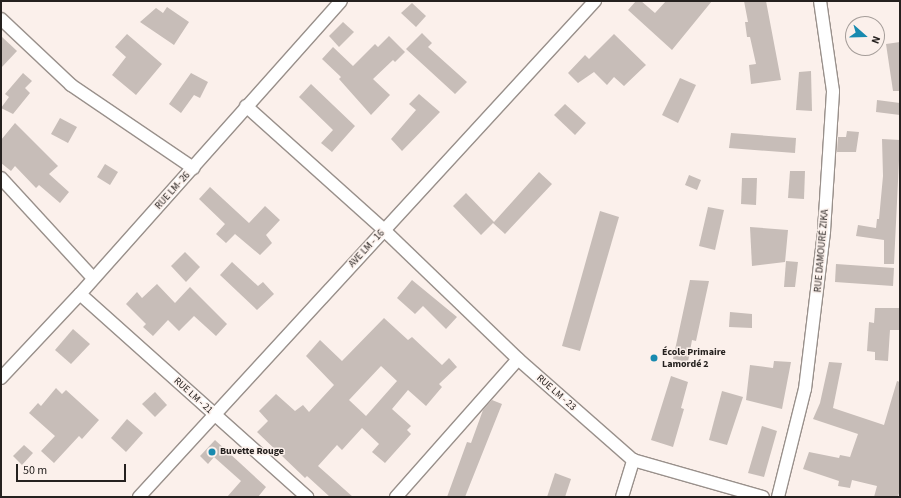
<!DOCTYPE html>
<html>
<head>
<meta charset="utf-8">
<style>
	body { margin:0 }
	#map { position:relative; width:901px; height:498px; overflow:hidden; background:#fbf0eb; font-family:"Source Sans 3",sans-serif }
	div>[style] { position:absolute }
	.building>* { inset:0; background:#c7bdb8 }
	.roads { filter:drop-shadow(1px 0 #99908b) drop-shadow(-1px 0 #99908b) drop-shadow(0 1px #99908b) drop-shadow(0 -1px #99908b) }
	.minor>* { height:12px; margin:-6px; padding:0 6px; transform-origin:6px; border-radius:6px; background:#fff }
	.dots>* { width:11px; height:11px; translate:-50% -50%; box-sizing:border-box; border:2px solid #fbf0eb; border-radius:50% }
	span { translate:-50% -50%; white-space:nowrap; text-align:center; line-height:1.15; -webkit-text-stroke:3px #fbf0eb; paint-order:stroke }
	.street-label { font-size:10px; color:#25211f }
	.poi-label { font-size:10px; color:#25211f; font-weight:700 }
	.left { translate:0 -50%; text-align:left }
	.frame { position:absolute; inset:0; border:2px solid #25211f; pointer-events:none }
	.north { position:absolute; left:845px; top:16px; width:40px; height:40px; box-sizing:border-box; background:#fbf0eb; border:1px solid #a59d99; border-radius:50%; rotate:110deg; font-size:11px; font-weight:700; line-height:16px; text-align:center; color:#25211f }
	.north::after { content:''; display:block; margin:auto; width:14px; height:18px; background:#188aaf; clip-path:polygon(50% 0,100% 100%,50% 72%,0 100%) }
	.scale { position:absolute; left:16px; top:464px; width:110px; height:18px; box-sizing:border-box; border:2px solid #25211f; border-top:0; padding-left:5px; font-size:12px; line-height:14px; white-space:nowrap; color:#25211f; -webkit-text-stroke:3px #fbf0eb; paint-order:stroke }
</style>
</head>
<body>
<div id="map">
	<div class="building">
		<div style="clip-path:polygon(636px 1px,641px 1px,655px 13px,666px 1px,712px 1px,672px 50px,628px 10px)"></div>
		<div style="clip-path:polygon(744px 1px,766px 1px,781px 80px,751px 84px,749px 65px,756px 64px,750px 37px,747px 37px,745px 22px,748px 22px)"></div>
		<div style="clip-path:polygon(412px 3px,426px 16px,416px 27px,401px 13px)"></div>
		<div style="clip-path:polygon(167px 7px,189px 22px,174px 45px,140px 22px,156px 8px,163px 13px)"></div>
		<div style="clip-path:polygon(343px 22px,354px 32px,339px 47px,329px 36px)"></div>
		<div style="clip-path:polygon(422px 33px,432px 43px,428px 47px,467px 82px,455px 94px,406px 49px)"></div>
		<div style="clip-path:polygon(127px 34px,162px 64px,136px 95px,112px 75px,126px 57px,115px 47px)"></div>
		<div style="clip-path:polygon(614px 34px,646px 65px,624px 86px,614px 77px,607px 85px,594px 72px,578px 83px,568px 73px,585px 55px,589px 59px)"></div>
		<div style="clip-path:polygon(1px 36px,17px 51px,1px 68px)"></div>
		<div style="clip-path:polygon(389px 36px,405px 52px,395px 62px,393px 60px,373px 79px,390px 95px,371px 115px,339px 79px,341px 77px,322px 59px,333px 47px,353px 66px,375px 44px,378px 47px)"></div>
		<div style="clip-path:polygon(900px 42px,900px 91px,893px 91px,886px 44px)"></div>
		<div style="clip-path:polygon(811px 71px,812px 111px,796px 110px,799px 72px)"></div>
		<div style="clip-path:polygon(23px 73px,32px 81px,25px 88px,30px 93px,13px 114px,1px 108px,9px 97px,5px 94px)"></div>
		<div style="clip-path:polygon(191px 73px,208px 82px,200px 98px,194px 95px,181px 113px,169px 104px)"></div>
		<div style="clip-path:polygon(680px 78px,696px 85px,678px 123px,662px 115px)"></div>
		<div style="clip-path:polygon(311px 84px,355px 126px,332px 152px,321px 143px,333px 130px,299px 97px)"></div>
		<div style="clip-path:polygon(419px 94px,440px 112px,402px 151px,391px 139px,416px 110px,409px 104px)"></div>
		<div style="clip-path:polygon(877px 100px,900px 103px,900px 115px,876px 112px)"></div>
		<div style="clip-path:polygon(565px 104px,586px 123px,575px 135px,554px 115px)"></div>
		<div style="clip-path:polygon(60px 118px,77px 127px,68px 143px,51px 134px)"></div>
		<div style="clip-path:polygon(15px 123px,58px 166px,49px 174px,69px 192px,60px 203px,39px 185px,36px 188px,15px 166px,11px 171px,1px 163px,1px 140px)"></div>
		<div style="clip-path:polygon(847px 131px,859px 132px,856px 152px,837px 152px,838px 137px,846px 137px)"></div>
		<div style="clip-path:polygon(731px 133px,796px 138px,795px 153px,729px 148px)"></div>
		<div style="clip-path:polygon(882px 139px,900px 140px,894px 264px,884px 264px,884px 240px,856px 236px,858px 225px,876px 228px,877px 219px,879px 219px,883px 176px)"></div>
		<div style="clip-path:polygon(105px 164px,118px 172px,110px 185px,97px 177px)"></div>
		<div style="clip-path:polygon(790px 171px,805px 171px,804px 199px,788px 198px)"></div>
		<div style="clip-path:polygon(539px 172px,552px 184px,505px 234px,493px 223px,481px 235px,453px 206px,466px 193px,494px 222px)"></div>
		<div style="clip-path:polygon(689px 175px,701px 180px,697px 190px,685px 185px)"></div>
		<div style="clip-path:polygon(742px 178px,757px 178px,756px 205px,741px 204px)"></div>
		<div style="clip-path:polygon(210px 187px,249px 223px,265px 206px,280px 220px,266px 235px,272px 243px,260px 255px,235px 234px,226px 243px,216px 234px,225px 224px,199px 199px)"></div>
		<div style="clip-path:polygon(708px 207px,724px 210px,715px 250px,699px 246px)"></div>
		<div style="clip-path:polygon(600px 211px,619px 217px,580px 351px,562px 346px)"></div>
		<div style="clip-path:polygon(750px 227px,788px 230px,785px 262px,752px 266px)"></div>
		<div style="clip-path:polygon(185px 252px,200px 267px,186px 282px,171px 266px)"></div>
		<div style="clip-path:polygon(786px 261px,798px 262px,795px 287px,784px 287px)"></div>
		<div style="clip-path:polygon(232px 262px,258px 286px,263px 282px,274px 294px,257px 310px,220px 275px)"></div>
		<div style="clip-path:polygon(836px 264px,894px 268px,893px 286px,835px 282px)"></div>
		<div style="clip-path:polygon(412px 280px,457px 317px,446px 329px,423px 306px,415px 314px,397px 298px)"></div>
		<div style="clip-path:polygon(690px 280px,709px 281px,696px 341px,692px 340px,688px 362px,673px 359px)"></div>
		<div style="clip-path:polygon(157px 284px,175px 303px,190px 287px,227px 324px,216px 336px,194px 316px,179px 331px,168px 320px,153px 336px,143px 327px,146px 324px,126px 304px,137px 292px,142px 298px)"></div>
		<div style="clip-path:polygon(875px 308px,900px 308px,900px 330px,890px 330px,888px 361px,875px 360px,875px 352px,867px 351px,869px 322px,874px 323px)"></div>
		<div style="clip-path:polygon(730px 312px,752px 314px,752px 328px,729px 327px)"></div>
		<div style="clip-path:polygon(evenodd,384px 318px,408px 340px,412px 337px,442px 365px,449px 358px,457px 367px,439px 384px,442px 387px,426px 406px,408px 390px,392px 409px,411px 426px,407px 430px,411px 434px,385px 463px,372px 452px,379px 444px,362px 428px,342px 450px,337px 445px,318px 466px,353px 497px,330px 497px,307px 476px,305px 478px,257px 432px,268px 421px,259px 411px,276px 394px,295px 411px,303px 405px,309px 412px,334px 385px,306px 356px,320px 340px,342px 361px,384px 318px,381px 366px,397px 381px,366px 416px,349px 400px,381px 366px)"></div>
		<div style="clip-path:polygon(73px 329px,90px 344px,71px 364px,55px 350px)"></div>
		<div style="clip-path:polygon(774px 361px,791px 362px,782px 409px,746px 400px,750px 365px,773px 368px)"></div>
		<div style="clip-path:polygon(829px 362px,842px 363px,833px 408px,884px 425px,897px 381px,900px 382px,900px 489px,898px 497px,874px 497px,877px 486px,852px 480px,850px 488px,838px 486px,839px 481px,803px 469px,809px 452px,839px 458px,840px 455px,850px 457px,858px 434px,813px 419px,820px 403px)"></div>
		<div style="clip-path:polygon(671px 376px,688px 382px,681px 408px,684px 409px,673px 447px,651px 440px)"></div>
		<div style="clip-path:polygon(56px 388px,62px 394px,66px 390px,99px 420px,82px 439px,79px 436px,54px 463px,41px 451px,55px 436px,29px 413px,38px 403px,41px 406px)"></div>
		<div style="clip-path:polygon(722px 391px,743px 397px,727px 445px,709px 440px)"></div>
		<div style="clip-path:polygon(155px 392px,167px 405px,155px 417px,142px 404px)"></div>
		<div style="clip-path:polygon(492px 400px,502px 404px,465px 497px,447px 497px,467px 442px,471px 443px,483px 410px)"></div>
		<div style="clip-path:polygon(127px 419px,143px 433px,126px 452px,111px 438px)"></div>
		<div style="clip-path:polygon(762px 426px,777px 431px,764px 477px,748px 473px)"></div>
		<div style="clip-path:polygon(215px 440px,266px 487px,258px 497px,227px 497px,241px 481px,214px 457px,208px 464px,200px 456px)"></div>
		<div style="clip-path:polygon(24px 445px,33px 453px,22px 465px,13px 456px)"></div>
		<div style="clip-path:polygon(555px 473px,571px 479px,565px 497px,547px 497px)"></div>
	</div>
	<div class="roads">
		<div class="minor">
			<div style="left:1px;top:19px;width:96px;rotate:43.3deg"></div>
			<div style="left:71px;top:85px;width:148px;rotate:34.2deg"></div>
			<div style="left:246px;top:106px;width:186px;rotate:41.9deg"></div>
			<div style="left:384px;top:230px;width:186px;rotate:43.9deg"></div>
			<div style="left:518px;top:359px;width:153px;rotate:41.3deg"></div>
			<div style="left:633px;top:460px;width:135px;rotate:15.9deg"></div>
			<div style="left:1px;top:178px;width:136px;rotate:47.4deg"></div>
			<div style="left:80px;top:294px;width:305px;rotate:41.8deg"></div>
			<div style="left:1px;top:378px;width:115px;rotate:-46.8deg"></div>
			<div style="left:80px;top:294px;width:392px;rotate:-48.3deg"></div>
			<div style="left:139px;top:497px;width:674px;rotate:-47.41deg"></div>
			<div style="left:396px;top:497px;width:184px;rotate:-48.5deg"></div>
			<div style="left:622px;top:497px;width:39px;rotate:-73deg"></div>
			<div style="left:778px;top:497px;width:111px;rotate:-76deg"></div>
			<div style="left:805px;top:389px;width:159px;rotate:-83.1deg"></div>
			<div style="left:824px;top:231px;width:140px;rotate:-86.3deg"></div>
			<div style="left:833px;top:91px;width:91px;rotate:-98.2deg"></div>
		</div>
	</div>
	<div class="dots">
		<div style="left:654px;top:358px;background:#188aaf"></div>
		<div style="left:212px;top:452px;background:#188aaf"></div>
	</div>
	<div class="street-label">
		<span style="left:173px;top:191px;rotate:-48deg">RUE LM- 26</span>
		<span style="left:367px;top:249px;rotate:-47deg">AVE LM - 16</span>
		<span style="left:822px;top:251px;rotate:-85deg">RUE DAMOURÉ ZIKA</span>
		<span style="left:556px;top:393px;rotate:41deg">RUE LM - 23</span>
		<span style="left:193px;top:396px;rotate:42deg">RUE LM - 21</span>
	</div>
	<div class="poi-label">
		<span class="left" style="left:662px;top:358px">École Primaire<br>Lamordé 2</span>
		<span class="left" style="left:220px;top:452px">Buvette Rouge</span>
	</div>
	<div class="frame"></div>
	<div class="north">N</div>
	<div class="scale">50 m</div>
</div>
</body>
</html>
